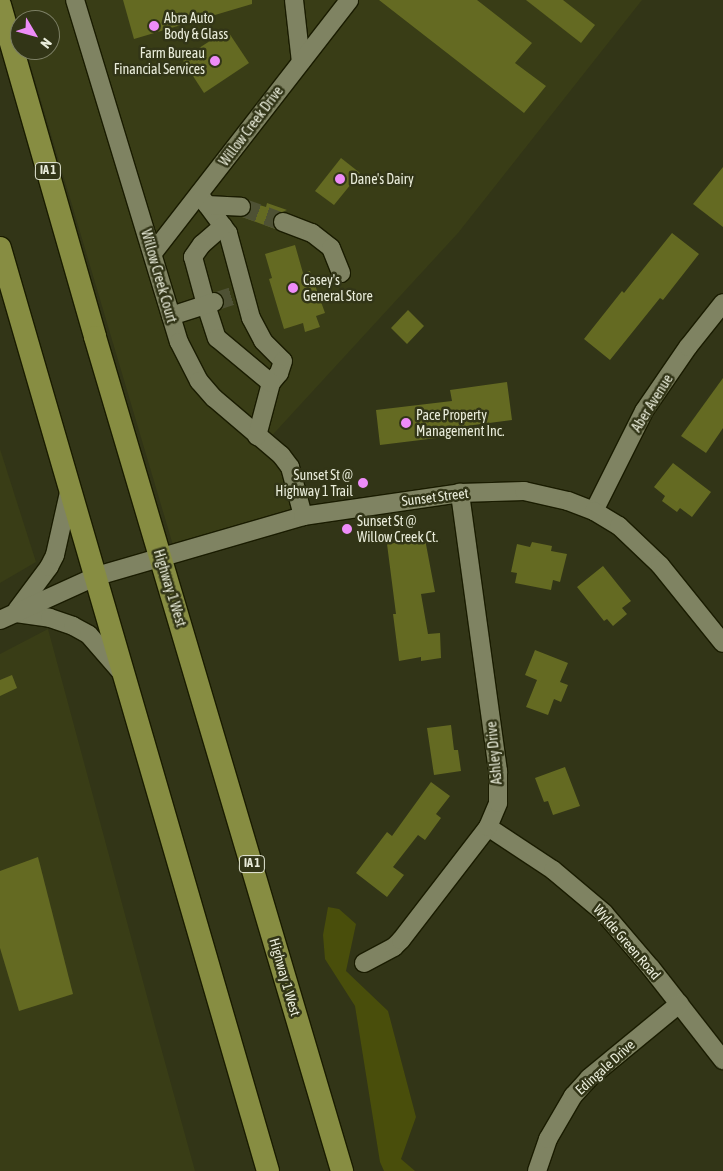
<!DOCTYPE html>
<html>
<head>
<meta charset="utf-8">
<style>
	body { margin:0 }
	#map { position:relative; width:723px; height:1171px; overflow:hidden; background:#323517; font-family:"Asap Condensed",sans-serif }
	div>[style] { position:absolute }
	.built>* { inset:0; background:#393d16 }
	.green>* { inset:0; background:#494e0b }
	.building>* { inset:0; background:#646a22 }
	.minor-tunnel>* { height:18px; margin-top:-9px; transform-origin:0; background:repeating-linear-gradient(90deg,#4e5134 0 18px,transparent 0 27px) }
	.roads { filter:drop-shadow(1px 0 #1a1c00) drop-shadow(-1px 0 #1a1c00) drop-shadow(0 1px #1a1c00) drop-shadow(0 -1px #1a1c00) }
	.minor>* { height:18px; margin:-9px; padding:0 9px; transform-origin:9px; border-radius:9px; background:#7f8362 }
	.major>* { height:22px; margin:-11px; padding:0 11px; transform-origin:11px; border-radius:11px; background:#878d42 }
	.dots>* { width:14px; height:14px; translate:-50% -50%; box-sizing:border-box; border:2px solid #323517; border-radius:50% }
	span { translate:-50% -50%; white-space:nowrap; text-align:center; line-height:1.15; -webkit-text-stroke:5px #323517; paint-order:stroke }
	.shield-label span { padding:1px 4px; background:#323517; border:1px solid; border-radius:4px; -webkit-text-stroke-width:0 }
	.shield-label { font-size:12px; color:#eaeddb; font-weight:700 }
	.poi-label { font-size:14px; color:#eaeddb }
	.left { translate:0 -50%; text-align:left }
	.right { translate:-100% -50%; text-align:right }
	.street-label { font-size:14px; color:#eaeddb }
	.north { position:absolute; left:10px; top:10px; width:50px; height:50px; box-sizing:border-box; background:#323517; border:1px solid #7c7f65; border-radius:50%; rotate:127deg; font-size:14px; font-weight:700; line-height:20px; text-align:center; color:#eaeddb }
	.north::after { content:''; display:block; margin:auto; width:18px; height:22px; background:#ee8cf8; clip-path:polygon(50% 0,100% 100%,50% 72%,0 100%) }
</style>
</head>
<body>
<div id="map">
	<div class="built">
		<div style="clip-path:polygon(11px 0,642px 0,458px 233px,266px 442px,281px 455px,303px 516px,175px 552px,26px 50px,50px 50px,50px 20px,20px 20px,20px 29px)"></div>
		<div style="clip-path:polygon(0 449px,36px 562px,0 583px)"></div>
		<div style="clip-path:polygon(48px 629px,155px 1026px,195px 1171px,0 1171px,0 654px)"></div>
	</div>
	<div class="green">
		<div style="clip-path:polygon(328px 907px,339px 909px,356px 924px,346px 971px,388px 1011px,416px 1117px,401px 1159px,415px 1171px,384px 1171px,380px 1162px,355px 1006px,325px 959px,323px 935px)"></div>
	</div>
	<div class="building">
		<div style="clip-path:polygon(123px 0,252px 0,252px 4px,134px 39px)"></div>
		<div style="clip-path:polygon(379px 0,477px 0,532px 43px,515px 63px,546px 86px,524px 113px)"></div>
		<div style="clip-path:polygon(526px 0,563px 0,595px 25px,581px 43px)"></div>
		<div style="clip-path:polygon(227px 30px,249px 63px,204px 93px,182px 59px)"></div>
		<div style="clip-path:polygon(341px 158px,360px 173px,334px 205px,315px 191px)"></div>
		<div style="clip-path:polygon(723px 167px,723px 227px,693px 204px)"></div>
		<div style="clip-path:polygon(250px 202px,266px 207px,267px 203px,287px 210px,277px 214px,273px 218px,275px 229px,242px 217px,250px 212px)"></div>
		<div style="clip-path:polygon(672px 233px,699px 254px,663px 300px,660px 298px,610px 360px,584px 339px,622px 291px,624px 293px)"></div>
		<div style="clip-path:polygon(295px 245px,303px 273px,310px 271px,325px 313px,316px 316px,320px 327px,305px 332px,303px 323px,284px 329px,269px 279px,272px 278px,265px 254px)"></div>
		<div style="clip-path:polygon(408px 310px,424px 326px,407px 344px,391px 328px)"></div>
		<div style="clip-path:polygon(723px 378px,723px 428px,706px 453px,681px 436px)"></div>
		<div style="clip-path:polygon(507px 382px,512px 420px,436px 430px,437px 438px,380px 445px,376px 410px,452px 401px,450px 390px)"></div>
		<div style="clip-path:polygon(673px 463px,711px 492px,692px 517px,680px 508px,677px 512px,662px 501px,665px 496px,654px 487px)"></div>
		<div style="clip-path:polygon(425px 539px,435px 592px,421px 594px,428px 634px,440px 633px,441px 658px,421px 661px,421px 657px,399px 661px,393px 614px,396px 614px,387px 544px)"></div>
		<div style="clip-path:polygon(532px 542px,552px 546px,551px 551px,567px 554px,560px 582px,553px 580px,551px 590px,515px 583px,517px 573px,511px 572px,517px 544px,530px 547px)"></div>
		<div style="clip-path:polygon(603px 566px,631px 601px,622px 608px,627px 614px,613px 626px,607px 619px,604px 621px,577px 587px)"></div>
		<div style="clip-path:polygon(535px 650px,568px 663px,560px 682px,568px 685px,561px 702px,554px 699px,548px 715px,526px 707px,537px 680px,525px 675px)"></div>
		<div style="clip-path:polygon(12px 675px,17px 688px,0 696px,0 680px)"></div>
		<div style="clip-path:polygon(451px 725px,454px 750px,458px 750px,461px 771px,434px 775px,427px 728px)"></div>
		<div style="clip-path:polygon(565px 767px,580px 806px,553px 815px,548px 801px,544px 802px,535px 778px)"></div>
		<div style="clip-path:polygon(431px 782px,450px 796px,436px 814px,441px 818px,425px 840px,418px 835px,393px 867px,404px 875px,387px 897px,356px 873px,387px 832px,392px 836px)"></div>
		<div style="clip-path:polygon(38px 857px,73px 994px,19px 1011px,0 948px,0 871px)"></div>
	</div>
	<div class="minor-tunnel">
		<div style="left:241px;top:207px;width:45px;rotate:19.7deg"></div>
		<div style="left:214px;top:302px;width:29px;rotate:-18deg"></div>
	</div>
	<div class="roads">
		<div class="minor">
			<div style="left:75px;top:0;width:357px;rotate:73.1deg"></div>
			<div style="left:179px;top:342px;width:44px;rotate:62.9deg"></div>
			<div style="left:199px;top:381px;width:23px;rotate:49deg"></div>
			<div style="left:214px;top:398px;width:88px;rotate:40.4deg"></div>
			<div style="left:281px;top:455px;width:15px;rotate:53deg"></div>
			<div style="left:290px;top:467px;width:51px;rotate:75.1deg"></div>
			<div style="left:294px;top:0;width:62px;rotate:83.6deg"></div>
			<div style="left:199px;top:194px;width:49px;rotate:53.4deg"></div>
			<div style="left:228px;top:233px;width:88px;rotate:74.9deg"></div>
			<div style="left:251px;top:318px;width:26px;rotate:62deg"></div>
			<div style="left:263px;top:341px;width:28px;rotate:45deg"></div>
			<div style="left:283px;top:361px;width:13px;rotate:108deg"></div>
			<div style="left:279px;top:373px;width:13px;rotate:129deg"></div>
			<div style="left:271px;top:383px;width:55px;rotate:104.8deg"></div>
			<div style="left:207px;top:205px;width:34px;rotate:3deg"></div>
			<div style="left:283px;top:222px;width:31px;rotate:21deg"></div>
			<div style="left:312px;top:233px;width:24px;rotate:38deg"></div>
			<div style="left:331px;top:248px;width:27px;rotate:68deg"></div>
			<div style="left:223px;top:226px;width:28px;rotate:139deg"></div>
			<div style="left:202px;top:244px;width:16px;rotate:125deg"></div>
			<div style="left:193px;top:257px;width:50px;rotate:74.8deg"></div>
			<div style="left:206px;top:305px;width:35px;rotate:72deg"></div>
			<div style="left:217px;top:338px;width:70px;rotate:39.8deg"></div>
			<div style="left:153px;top:253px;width:320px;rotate:-52.2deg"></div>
			<div style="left:171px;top:316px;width:45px;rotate:-18deg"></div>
			<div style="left:594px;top:511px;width:112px;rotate:-63.4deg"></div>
			<div style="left:644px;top:411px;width:78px;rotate:-55.5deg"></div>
			<div style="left:688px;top:347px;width:56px;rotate:-51.5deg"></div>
			<div style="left:17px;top:610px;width:54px;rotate:-53.3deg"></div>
			<div style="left:49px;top:567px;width:13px;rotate:-63deg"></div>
			<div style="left:55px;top:555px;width:69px;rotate:-77.4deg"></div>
			<div style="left:16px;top:613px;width:34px;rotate:8deg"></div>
			<div style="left:50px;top:618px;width:24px;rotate:19deg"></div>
			<div style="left:73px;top:626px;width:18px;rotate:29deg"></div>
			<div style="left:89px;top:635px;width:49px;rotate:49.1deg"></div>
			<div style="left:0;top:620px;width:107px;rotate:-24.4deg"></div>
			<div style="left:97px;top:576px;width:215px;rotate:-16.2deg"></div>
			<div style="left:303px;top:516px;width:159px;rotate:-8.3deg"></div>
			<div style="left:460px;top:493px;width:64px;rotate:-1.8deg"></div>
			<div style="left:524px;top:491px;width:45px;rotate:12.8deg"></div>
			<div style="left:568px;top:501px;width:28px;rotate:21deg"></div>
			<div style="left:594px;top:511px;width:29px;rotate:31deg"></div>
			<div style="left:619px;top:526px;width:57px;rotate:43.6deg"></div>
			<div style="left:660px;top:565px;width:100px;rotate:51.1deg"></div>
			<div style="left:488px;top:827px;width:78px;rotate:33.5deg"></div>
			<div style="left:553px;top:870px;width:67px;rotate:40.1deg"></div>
			<div style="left:604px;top:913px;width:72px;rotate:49.5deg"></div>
			<div style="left:651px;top:968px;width:117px;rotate:52deg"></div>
			<div style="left:364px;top:963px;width:34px;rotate:-28deg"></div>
			<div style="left:394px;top:947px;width:10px;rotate:-45deg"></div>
			<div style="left:401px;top:940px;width:143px;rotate:-52.4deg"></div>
			<div style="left:488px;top:827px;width:26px;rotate:-67deg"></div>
			<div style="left:498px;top:803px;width:32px;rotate:-90deg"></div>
			<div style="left:498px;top:771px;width:281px;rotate:-97.8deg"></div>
			<div style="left:537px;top:1171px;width:34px;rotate:-71deg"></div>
			<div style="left:548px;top:1139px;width:50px;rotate:-59.8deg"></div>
			<div style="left:573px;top:1096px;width:24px;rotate:-48deg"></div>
			<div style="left:589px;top:1078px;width:117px;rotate:-39.4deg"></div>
		</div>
		<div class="major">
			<div style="left:0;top:5px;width:345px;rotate:74deg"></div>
			<div style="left:95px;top:337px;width:870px;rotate:73.5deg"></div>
			<div style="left:0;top:248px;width:961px;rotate:73.81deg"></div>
		</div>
	</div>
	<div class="dots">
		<div style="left:154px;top:26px;background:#ee8cf8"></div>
		<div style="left:215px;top:61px;background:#ee8cf8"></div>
		<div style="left:340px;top:179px;background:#ee8cf8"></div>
		<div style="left:293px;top:288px;background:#ee8cf8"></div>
		<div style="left:406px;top:423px;background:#ee8cf8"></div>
		<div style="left:363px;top:483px;background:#ee8cf8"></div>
		<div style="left:347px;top:529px;background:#ee8cf8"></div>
	</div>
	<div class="shield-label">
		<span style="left:48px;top:171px">IA 1</span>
		<span style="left:252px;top:864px">IA 1</span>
	</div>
	<div class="poi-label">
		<span class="left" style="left:164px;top:26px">Abra Auto<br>Body &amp; Glass</span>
		<span class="right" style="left:205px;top:61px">Farm Bureau<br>Financial Services</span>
		<span class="left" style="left:350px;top:179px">Dane's Dairy</span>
		<span class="left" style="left:303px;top:288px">Casey's<br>General Store</span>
		<span class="left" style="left:416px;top:423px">Pace Property<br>Management Inc.</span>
		<span class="right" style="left:353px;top:483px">Sunset St @<br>Highway 1 Trail</span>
		<span class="left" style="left:357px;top:529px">Sunset St @<br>Willow Creek Ct.</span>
	</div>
	<div class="street-label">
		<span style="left:251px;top:126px;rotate:-53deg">Willow Creek Drive</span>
		<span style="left:159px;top:276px;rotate:74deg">Willow Creek Court</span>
		<span style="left:652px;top:403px;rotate:-58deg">Aber Avenue</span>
		<span style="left:435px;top:497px;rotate:-7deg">Sunset Street</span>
		<span style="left:170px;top:588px;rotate:73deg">Highway 1 West</span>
		<span style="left:494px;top:753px;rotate:-95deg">Ashley Drive</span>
		<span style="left:627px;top:942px;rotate:49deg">Wylde Green Road</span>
		<span style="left:285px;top:977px;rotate:74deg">Highway 1 West</span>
		<span style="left:605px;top:1067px;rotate:-42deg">Edingale Drive</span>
	</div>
	<div class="north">N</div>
</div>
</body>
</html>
